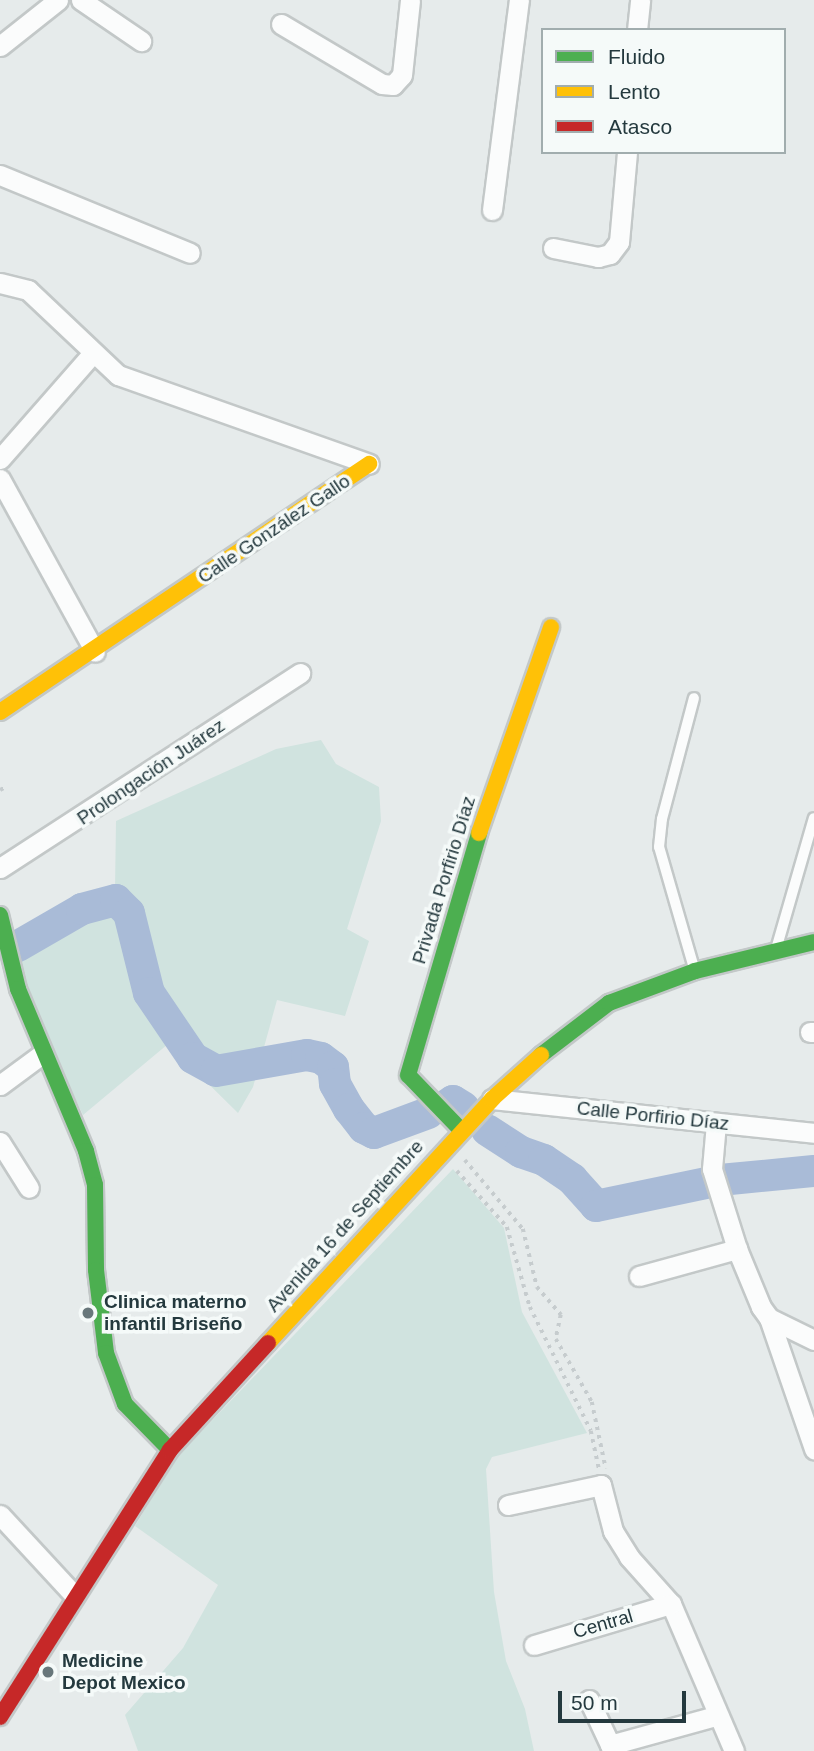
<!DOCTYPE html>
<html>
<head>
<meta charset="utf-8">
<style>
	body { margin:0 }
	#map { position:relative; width:814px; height:1751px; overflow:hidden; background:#e6ebeb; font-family:Helvetica,sans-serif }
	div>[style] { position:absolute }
	.green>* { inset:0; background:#d0e3df }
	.river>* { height:32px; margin:-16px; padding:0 16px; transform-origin:16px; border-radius:16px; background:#a9bbd7 }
	.path>* { height:3.5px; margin-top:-1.75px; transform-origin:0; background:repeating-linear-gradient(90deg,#c6ccce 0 3.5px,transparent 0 8.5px) }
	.roads { filter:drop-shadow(2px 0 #c3c8c8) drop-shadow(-2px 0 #c3c8c8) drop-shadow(0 2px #c3c8c8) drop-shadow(0 -2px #c3c8c8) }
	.lane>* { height:10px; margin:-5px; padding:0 5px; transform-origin:5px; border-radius:5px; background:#fbfcfc }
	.street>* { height:19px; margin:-9.5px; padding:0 9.5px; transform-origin:9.5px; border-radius:9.5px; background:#fbfcfc }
	.fast>* { height:16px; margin:-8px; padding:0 8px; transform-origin:8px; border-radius:8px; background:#4caf50 }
	.slow>* { height:16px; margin:-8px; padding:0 8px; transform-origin:8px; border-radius:8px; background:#ffc107 }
	.jam>* { height:16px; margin:-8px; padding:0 8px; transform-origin:8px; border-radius:8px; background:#c62828 }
	.dots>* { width:19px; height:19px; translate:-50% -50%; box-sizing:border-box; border:4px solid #f5faf9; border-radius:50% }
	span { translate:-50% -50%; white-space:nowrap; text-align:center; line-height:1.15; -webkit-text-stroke:7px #f5faf9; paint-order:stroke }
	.street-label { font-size:19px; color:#24393e }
	.poi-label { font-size:19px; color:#24393e; font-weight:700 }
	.left { translate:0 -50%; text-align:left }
	.legend { position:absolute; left:541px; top:28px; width:245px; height:126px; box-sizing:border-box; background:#f5faf9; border:2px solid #a1adae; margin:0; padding:9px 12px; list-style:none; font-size:21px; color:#24393e }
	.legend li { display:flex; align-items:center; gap:14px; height:35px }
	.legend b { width:35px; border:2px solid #a1adae }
	.scale { position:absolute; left:558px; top:1691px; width:128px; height:32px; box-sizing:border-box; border:4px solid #24393e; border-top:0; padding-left:9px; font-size:21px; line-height:24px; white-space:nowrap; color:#24393e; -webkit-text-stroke:5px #f5faf9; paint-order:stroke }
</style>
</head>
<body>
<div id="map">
	<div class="green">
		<div style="clip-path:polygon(321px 740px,336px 764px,379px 787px,381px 821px,347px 929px,369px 941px,345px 1016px,277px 1000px,253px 1087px,238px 1113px,168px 1044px,83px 1115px,27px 998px,16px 936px,115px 889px,116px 821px,276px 749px)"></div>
		<div style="clip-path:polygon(453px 1169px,504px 1228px,522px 1312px,587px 1433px,492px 1457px,486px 1469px,494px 1592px,506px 1661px,525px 1709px,534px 1751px,138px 1751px,125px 1715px,183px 1648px,218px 1585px,135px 1526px,177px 1457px)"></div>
	</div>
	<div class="river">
		<div style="left:18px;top:946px;width:74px;rotate:-30deg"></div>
		<div style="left:82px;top:909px;width:35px;rotate:-15deg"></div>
		<div style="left:116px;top:900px;width:18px;rotate:45deg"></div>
		<div style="left:129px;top:913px;width:82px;rotate:76deg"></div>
		<div style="left:149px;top:993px;width:78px;rotate:55.9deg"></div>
		<div style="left:193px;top:1058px;width:26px;rotate:29deg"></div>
		<div style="left:216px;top:1071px;width:92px;rotate:-10deg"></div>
		<div style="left:307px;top:1055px;width:14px;rotate:12deg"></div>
		<div style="left:321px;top:1058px;width:15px;rotate:37deg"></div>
		<div style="left:333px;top:1067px;width:17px;rotate:83deg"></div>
		<div style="left:335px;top:1084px;width:29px;rotate:61deg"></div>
		<div style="left:349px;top:1109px;width:24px;rotate:52deg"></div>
		<div style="left:364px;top:1128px;width:11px;rotate:27deg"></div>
		<div style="left:374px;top:1133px;width:58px;rotate:-20.3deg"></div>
		<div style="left:442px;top:1108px;width:13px;rotate:-32deg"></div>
		<div style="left:453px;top:1101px;width:12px;rotate:31deg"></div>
		<div style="left:487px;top:1130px;width:40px;rotate:32.9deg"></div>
		<div style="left:521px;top:1152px;width:24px;rotate:19deg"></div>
		<div style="left:544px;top:1160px;width:34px;rotate:34deg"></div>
		<div style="left:572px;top:1179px;width:36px;rotate:48deg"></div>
		<div style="left:596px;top:1206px;width:112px;rotate:-11.8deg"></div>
		<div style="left:720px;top:1180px;width:94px;rotate:-5.5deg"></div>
	</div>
	<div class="path">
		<div style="left:0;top:790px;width:7px;rotate:-27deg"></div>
		<div style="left:465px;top:1160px;width:90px;rotate:50deg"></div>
		<div style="left:523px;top:1229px;width:60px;rotate:76.4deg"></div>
		<div style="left:537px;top:1287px;width:37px;rotate:49deg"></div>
		<div style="left:561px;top:1315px;width:25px;rotate:102deg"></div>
		<div style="left:556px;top:1339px;width:73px;rotate:60.3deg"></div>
		<div style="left:592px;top:1402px;width:68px;rotate:78.2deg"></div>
		<div style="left:457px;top:1171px;width:75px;rotate:48.2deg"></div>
		<div style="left:507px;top:1227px;width:83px;rotate:74deg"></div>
		<div style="left:530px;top:1307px;width:138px;rotate:63.8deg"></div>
		<div style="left:591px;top:1431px;width:39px;rotate:78deg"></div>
	</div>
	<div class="roads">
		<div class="lane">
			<div style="left:777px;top:946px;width:133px;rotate:-73.9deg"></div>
			<div style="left:694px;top:968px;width:126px;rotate:-106.1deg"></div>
			<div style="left:659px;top:847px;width:28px;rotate:-84deg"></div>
			<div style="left:662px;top:819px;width:125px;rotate:-75.2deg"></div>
		</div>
		<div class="street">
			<div style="left:81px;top:0;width:73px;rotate:34.3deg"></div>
			<div style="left:281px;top:24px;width:117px;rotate:30.7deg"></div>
			<div style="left:382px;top:84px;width:11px;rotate:5deg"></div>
			<div style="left:393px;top:85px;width:13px;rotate:-48deg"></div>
			<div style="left:402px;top:75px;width:75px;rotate:-83.9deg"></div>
			<div style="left:637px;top:30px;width:30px;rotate:-84deg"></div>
			<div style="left:0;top:46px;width:74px;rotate:-38.4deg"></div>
			<div style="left:0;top:175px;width:205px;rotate:22.3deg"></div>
			<div style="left:492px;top:210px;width:212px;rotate:-82.7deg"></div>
			<div style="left:553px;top:248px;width:46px;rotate:11.3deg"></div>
			<div style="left:598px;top:257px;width:12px;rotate:-14deg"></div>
			<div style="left:610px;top:254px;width:15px;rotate:-53deg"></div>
			<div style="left:619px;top:242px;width:90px;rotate:-84.9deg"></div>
			<div style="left:0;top:283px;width:29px;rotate:14deg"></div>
			<div style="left:28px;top:290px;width:124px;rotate:43.4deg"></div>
			<div style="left:118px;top:375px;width:266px;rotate:19.5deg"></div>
			<div style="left:0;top:459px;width:140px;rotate:-48.8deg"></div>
			<div style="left:0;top:479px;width:197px;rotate:61.2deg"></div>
			<div style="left:0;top:868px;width:358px;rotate:-33deg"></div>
			<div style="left:810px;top:1032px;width:4px"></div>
			<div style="left:0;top:1085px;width:52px;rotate:-36.4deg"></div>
			<div style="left:492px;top:1099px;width:324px;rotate:6deg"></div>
			<div style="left:716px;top:1123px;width:46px;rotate:95deg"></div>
			<div style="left:712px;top:1169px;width:84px;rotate:72.6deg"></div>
			<div style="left:737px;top:1249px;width:63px;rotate:67.5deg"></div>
			<div style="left:761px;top:1307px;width:14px;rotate:54deg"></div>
			<div style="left:769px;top:1318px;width:50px;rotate:26.1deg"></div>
			<div style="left:0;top:1142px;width:54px;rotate:57.8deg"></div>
			<div style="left:639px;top:1276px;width:102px;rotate:-15.4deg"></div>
			<div style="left:769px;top:1318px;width:139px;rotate:71deg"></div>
			<div style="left:508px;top:1505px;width:95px;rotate:-12.1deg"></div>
			<div style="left:601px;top:1485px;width:48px;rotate:75.4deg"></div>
			<div style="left:613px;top:1531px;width:31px;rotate:58deg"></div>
			<div style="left:629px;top:1557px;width:63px;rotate:48.2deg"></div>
			<div style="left:671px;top:1604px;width:160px;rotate:66.8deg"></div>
			<div style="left:0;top:1515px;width:109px;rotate:47.2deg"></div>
			<div style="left:534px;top:1645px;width:143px;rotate:-16.7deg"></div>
			<div style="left:589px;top:1700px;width:56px;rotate:64.8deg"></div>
			<div style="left:610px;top:1745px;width:109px;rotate:-15.4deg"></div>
		</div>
		<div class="fast">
			<div style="left:0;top:915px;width:76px;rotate:76.3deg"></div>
			<div style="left:18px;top:989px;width:176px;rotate:67.2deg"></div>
			<div style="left:86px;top:1151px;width:35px;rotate:75deg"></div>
			<div style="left:95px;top:1185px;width:85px;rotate:89.3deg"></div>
			<div style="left:96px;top:1270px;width:84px;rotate:83.1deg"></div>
			<div style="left:106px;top:1353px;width:54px;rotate:69.6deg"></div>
			<div style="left:125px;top:1404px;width:64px;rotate:45.6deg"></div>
			<div style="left:541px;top:1055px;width:86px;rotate:-37.4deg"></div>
			<div style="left:609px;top:1003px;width:92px;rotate:-20.4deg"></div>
			<div style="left:695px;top:971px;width:122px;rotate:-13.7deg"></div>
			<div style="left:461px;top:1130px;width:76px;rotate:-133.9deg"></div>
			<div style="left:408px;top:1075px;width:252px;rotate:-73.6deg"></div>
		</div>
		<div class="slow">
			<div style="left:0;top:712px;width:445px;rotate:-33.9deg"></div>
			<div style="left:479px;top:833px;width:218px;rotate:-70.7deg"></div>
			<div style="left:268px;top:1343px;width:331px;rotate:-47.4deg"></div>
			<div style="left:492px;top:1099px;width:66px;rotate:-41.9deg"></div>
		</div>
		<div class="jam">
			<div style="left:0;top:1717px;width:317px;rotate:-57.5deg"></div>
			<div style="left:170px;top:1450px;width:145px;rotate:-47.5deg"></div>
		</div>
	</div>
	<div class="dots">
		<div style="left:88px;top:1313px;background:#68777b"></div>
		<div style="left:48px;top:1672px;background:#68777b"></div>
	</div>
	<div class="street-label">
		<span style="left:274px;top:529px;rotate:-34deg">Calle González Gallo</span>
		<span style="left:151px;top:772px;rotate:-34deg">Prolongación Juárez</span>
		<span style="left:444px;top:880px;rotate:-73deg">Privada Porfirio Díaz</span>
		<span style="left:653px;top:1116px;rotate:6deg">Calle Porfirio Díaz</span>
		<span style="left:345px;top:1226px;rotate:-48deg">Avenida 16 de Septiembre</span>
		<span style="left:603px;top:1624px;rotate:-16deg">Central</span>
	</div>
	<div class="poi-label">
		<span class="left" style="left:104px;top:1313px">Clinica materno<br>infantil Briseño</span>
		<span class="left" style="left:62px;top:1672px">Medicine<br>Depot Mexico</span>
	</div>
	<ul class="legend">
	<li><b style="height:9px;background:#4caf50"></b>Fluido</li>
	<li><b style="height:9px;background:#ffc107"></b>Lento</li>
	<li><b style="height:9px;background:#c62828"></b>Atasco</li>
	</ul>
	<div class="scale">50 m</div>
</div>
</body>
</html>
